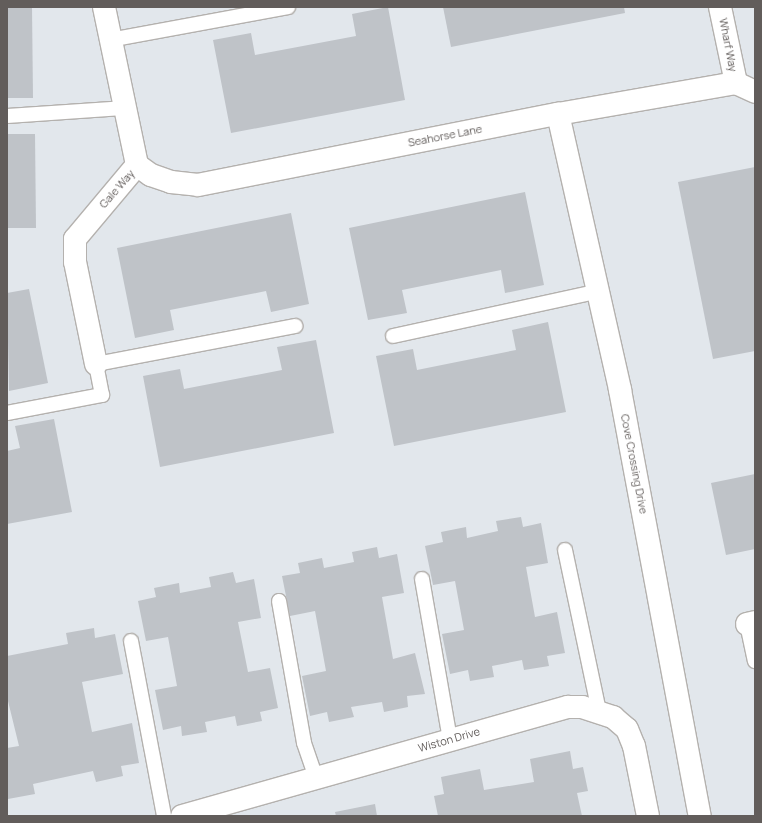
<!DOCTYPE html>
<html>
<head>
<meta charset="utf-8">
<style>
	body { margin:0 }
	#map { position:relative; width:762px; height:823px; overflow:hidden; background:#e2e7ec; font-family:Manrope,sans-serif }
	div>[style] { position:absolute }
	.building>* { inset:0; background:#bfc3c8 }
	.roads { filter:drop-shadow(1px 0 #b4b1ae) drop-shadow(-1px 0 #b4b1ae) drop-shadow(0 1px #b4b1ae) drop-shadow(0 -1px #b4b1ae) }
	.lane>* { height:14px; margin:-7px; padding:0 7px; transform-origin:7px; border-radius:7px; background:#fff }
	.street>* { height:22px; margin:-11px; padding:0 11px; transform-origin:11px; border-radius:11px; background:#fff }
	span { translate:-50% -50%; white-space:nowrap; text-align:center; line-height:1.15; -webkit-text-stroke:3px #fff; paint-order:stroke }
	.street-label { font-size:11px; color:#625d5b }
	.frame { position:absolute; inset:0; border:8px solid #625d5b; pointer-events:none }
</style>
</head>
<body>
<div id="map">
	<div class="building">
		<div style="clip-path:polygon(7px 7px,32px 7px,33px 98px,7px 98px)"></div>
		<div style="clip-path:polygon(388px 7px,405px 100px,231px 133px,213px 40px,251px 33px,255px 55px,356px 36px,352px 14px)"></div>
		<div style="clip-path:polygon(443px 7px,624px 7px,625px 13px,451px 47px)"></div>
		<div style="clip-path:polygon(7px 134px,35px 134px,36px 228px,7px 228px)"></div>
		<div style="clip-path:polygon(755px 167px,755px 351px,713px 359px,678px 182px)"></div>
		<div style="clip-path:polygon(525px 192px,544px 285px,505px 293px,501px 270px,402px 290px,407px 313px,368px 320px,349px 228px)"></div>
		<div style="clip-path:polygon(291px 213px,309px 304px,271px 312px,266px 291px,170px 310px,174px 330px,135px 338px,117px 248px)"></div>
		<div style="clip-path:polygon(29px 289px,48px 383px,9px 391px,7px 293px)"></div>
		<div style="clip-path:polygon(548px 322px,566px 412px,394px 446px,376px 356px,413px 349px,417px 370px,516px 350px,512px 330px)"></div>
		<div style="clip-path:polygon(316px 340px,334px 433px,160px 467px,143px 376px,180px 369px,184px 389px,282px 370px,277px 347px)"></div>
		<div style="clip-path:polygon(54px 419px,72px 512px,7px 524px,7px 451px,20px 448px,15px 426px)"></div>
		<div style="clip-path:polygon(755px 474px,755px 549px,726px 555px,711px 483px)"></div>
		<div style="clip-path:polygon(521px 517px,523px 527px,541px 523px,548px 563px,526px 567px,535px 617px,557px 612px,565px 653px,547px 656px,549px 666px,524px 670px,522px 660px,492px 666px,494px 677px,470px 681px,468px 670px,450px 674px,442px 634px,464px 630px,455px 581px,433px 585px,425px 546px,443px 542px,441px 532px,466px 527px,467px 538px,498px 531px,496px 521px)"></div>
		<div style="clip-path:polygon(377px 547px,379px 558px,397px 554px,404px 593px,382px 597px,393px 659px,415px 653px,425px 694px,407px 696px,408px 707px,384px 712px,382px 702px,351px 707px,354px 717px,329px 722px,327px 712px,310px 716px,302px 676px,326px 671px,315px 611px,290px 616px,282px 576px,300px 573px,298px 563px,322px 558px,324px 568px,354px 562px,352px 552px)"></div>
		<div style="clip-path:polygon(233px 572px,236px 583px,254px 579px,261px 618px,238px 622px,248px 672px,270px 668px,278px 708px,260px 712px,262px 721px,237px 726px,235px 716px,205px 722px,207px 732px,182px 736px,181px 726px,163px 730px,155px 690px,177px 686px,168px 637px,146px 641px,138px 601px,156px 597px,154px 588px,179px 583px,180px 593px,211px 587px,209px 577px)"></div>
		<div style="clip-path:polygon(94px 628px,95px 638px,115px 634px,123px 674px,82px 682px,92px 732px,132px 723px,139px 763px,121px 766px,123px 776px,96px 782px,93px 771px,33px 784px,35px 794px,8px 799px,7px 748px,19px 746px,7px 697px,7px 656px,68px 644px,66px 633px)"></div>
		<div style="clip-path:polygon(570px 751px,573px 769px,583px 767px,588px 791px,577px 793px,582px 816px,438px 816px,434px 796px,444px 794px,441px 777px,480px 769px,484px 790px,534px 782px,530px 759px)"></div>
		<div style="clip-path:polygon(375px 804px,377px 816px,336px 816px,335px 812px)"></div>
	</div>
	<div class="roads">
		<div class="lane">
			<div style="left:109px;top:40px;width:182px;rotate:-10.4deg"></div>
			<div style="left:7px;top:116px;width:116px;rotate:-3.9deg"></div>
			<div style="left:393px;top:336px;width:211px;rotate:-12.3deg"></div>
			<div style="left:7px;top:413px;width:97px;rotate:-10.7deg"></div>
			<div style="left:102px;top:395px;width:32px;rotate:-101deg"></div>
			<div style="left:96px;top:364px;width:203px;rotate:-10.8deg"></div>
			<div style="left:565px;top:550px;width:165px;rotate:78.1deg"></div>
			<div style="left:422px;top:579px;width:163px;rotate:80.1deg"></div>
			<div style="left:279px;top:601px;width:144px;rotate:80deg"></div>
			<div style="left:304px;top:743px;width:37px;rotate:71deg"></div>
			<div style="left:747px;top:624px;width:38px;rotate:78deg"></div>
			<div style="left:131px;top:641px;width:178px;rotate:79.3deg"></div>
		</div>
		<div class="street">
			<div style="left:104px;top:7px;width:161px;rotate:78.2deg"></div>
			<div style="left:720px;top:7px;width:78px;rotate:78.1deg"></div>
			<div style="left:558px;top:114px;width:283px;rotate:77.3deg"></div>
			<div style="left:620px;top:390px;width:433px;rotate:79.4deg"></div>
			<div style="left:137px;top:165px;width:17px;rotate:36deg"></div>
			<div style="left:151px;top:175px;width:21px;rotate:19deg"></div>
			<div style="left:171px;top:182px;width:27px;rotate:6deg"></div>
			<div style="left:198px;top:185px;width:367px;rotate:-11.2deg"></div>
			<div style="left:558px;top:114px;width:181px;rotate:-9.9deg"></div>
			<div style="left:736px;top:83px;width:21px;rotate:25deg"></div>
			<div style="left:96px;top:364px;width:104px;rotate:-101.6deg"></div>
			<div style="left:75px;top:262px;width:23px;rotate:-90deg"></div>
			<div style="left:75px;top:239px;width:97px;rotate:-50deg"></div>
			<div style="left:747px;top:624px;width:8px;rotate:-14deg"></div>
			<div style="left:182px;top:816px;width:401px;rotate:-15.8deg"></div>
			<div style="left:568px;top:707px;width:14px"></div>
			<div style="left:582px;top:707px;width:33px;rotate:18deg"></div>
			<div style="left:613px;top:717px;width:18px;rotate:41deg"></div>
			<div style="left:627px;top:729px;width:18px;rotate:68deg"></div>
			<div style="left:634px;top:746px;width:71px;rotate:78.7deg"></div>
		</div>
	</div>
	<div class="street-label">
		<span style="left:728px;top:45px;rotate:79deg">Wharf Way</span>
		<span style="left:445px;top:136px;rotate:-11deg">Seahorse Lane</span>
		<span style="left:117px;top:189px;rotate:-49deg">Gale Way</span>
		<span style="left:634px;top:464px;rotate:79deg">Cove Crossing Drive</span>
		<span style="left:449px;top:740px;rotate:-16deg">Wiston Drive</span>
	</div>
	<div class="frame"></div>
</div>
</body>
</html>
